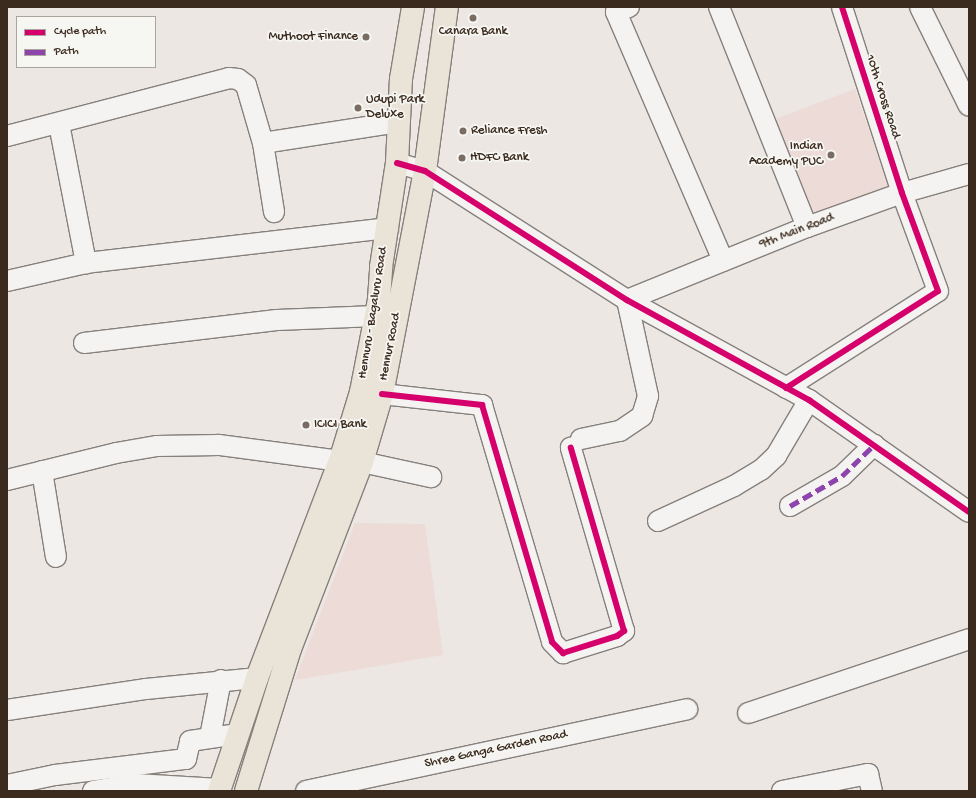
<!DOCTYPE html>
<html>
<head>
<meta charset="utf-8">
<style>
	body { margin:0 }
	#map { position:relative; width:976px; height:798px; overflow:hidden; background:#ede7e4; font-family:"Gochi Hand",sans-serif }
	div>[style] { position:absolute }
	.built>* { inset:0; background:#ecdbd6 }
	.roads { filter:drop-shadow(1px 0 #86807c) drop-shadow(-1px 0 #86807c) drop-shadow(0 1px #86807c) drop-shadow(0 -1px #86807c) }
	.minor>* { height:20px; margin:-10px; padding:0 10px; transform-origin:10px; border-radius:10px; background:#f4f3f1 }
	.major>* { height:22px; margin:-11px; padding:0 11px; transform-origin:11px; border-radius:11px; background:#e9e4d7 }
	.quiet>* { height:5px; margin-top:-2.5px; transform-origin:0; background:repeating-linear-gradient(90deg,#8e44ad 0 10px,transparent 0 15px) }
	.cycleway>* { height:6px; margin:-3px; padding:0 3px; transform-origin:3px; border-radius:3px; background:#d6006c }
	.dots>* { width:11px; height:11px; translate:-50% -50%; box-sizing:border-box; border:2px solid #f6f6f2; border-radius:50% }
	span { translate:-50% -50%; white-space:nowrap; text-align:center; line-height:1.15; -webkit-text-stroke:3.5px #f6f6f2; paint-order:stroke }
	.poi-label { font-size:13px; color:#3b2a1e }
	.right { translate:-100% -50%; text-align:right }
	.left { translate:0 -50%; text-align:left }
	.street-label { font-size:13px; color:#3b2a1e }
	.frame { position:absolute; inset:0; border:8px solid #3b2a1e; pointer-events:none }
	.legend { position:absolute; left:16px; top:16px; width:140px; height:52px; box-sizing:border-box; background:#f6f6f2; border:1px solid #aba49d; margin:0; padding:5px 7px; list-style:none; font-size:12px; color:#3b2a1e }
	.legend li { display:flex; align-items:center; gap:8px; height:20px }
	.legend b { width:20px; border:1px solid #aba49d }
</style>
</head>
<body>
<div id="map">
	<div class="built">
		<div style="clip-path:polygon(855px 89px,889px 188px,810px 217px,770px 121px)"></div>
		<div style="clip-path:polygon(355px 523px,425px 524px,443px 655px,295px 680px)"></div>
	</div>
	<div class="roads">
		<div class="minor">
			<div style="left:629px;top:7px;width:14px;rotate:159deg"></div>
			<div style="left:616px;top:12px;width:271px;rotate:66.7deg"></div>
			<div style="left:719px;top:7px;width:237px;rotate:68.2deg"></div>
			<div style="left:920px;top:7px;width:110px;rotate:63.7deg"></div>
			<div style="left:59px;top:124px;width:142px;rotate:79deg"></div>
			<div style="left:7px;top:136px;width:229px;rotate:-14.6deg"></div>
			<div style="left:229px;top:78px;width:9px;rotate:6deg"></div>
			<div style="left:238px;top:79px;width:10px;rotate:37deg"></div>
			<div style="left:246px;top:85px;width:60px;rotate:73.7deg"></div>
			<div style="left:263px;top:143px;width:70px;rotate:80.9deg"></div>
			<div style="left:263px;top:143px;width:138px;rotate:-8.8deg"></div>
			<div style="left:397px;top:163px;width:29px;rotate:16deg"></div>
			<div style="left:425px;top:171px;width:240px;rotate:32.6deg"></div>
			<div style="left:627px;top:300px;width:208px;rotate:28.8deg"></div>
			<div style="left:809px;top:400px;width:195px;rotate:35deg"></div>
			<div style="left:7px;top:281px;width:81px;rotate:-12.8deg"></div>
			<div style="left:86px;top:263px;width:304px;rotate:-6.6deg"></div>
			<div style="left:84px;top:343px;width:194px;rotate:-6.8deg"></div>
			<div style="left:277px;top:320px;width:99px;rotate:-2.3deg"></div>
			<div style="left:786px;top:388px;width:180px;rotate:-32.5deg"></div>
			<div style="left:938px;top:291px;width:104px;rotate:-110.2deg"></div>
			<div style="left:902px;top:193px;width:195px;rotate:-107.9deg"></div>
			<div style="left:382px;top:394px;width:101px;rotate:6.3deg"></div>
			<div style="left:482px;top:405px;width:247px;rotate:73.5deg"></div>
			<div style="left:552px;top:642px;width:16px;rotate:45deg"></div>
			<div style="left:563px;top:653px;width:57px;rotate:-17.5deg"></div>
			<div style="left:617px;top:636px;width:9px;rotate:-36deg"></div>
			<div style="left:624px;top:631px;width:191px;rotate:-106.2deg"></div>
			<div style="left:581px;top:439px;width:40px;rotate:-12deg"></div>
			<div style="left:620px;top:431px;width:27px;rotate:-34deg"></div>
			<div style="left:642px;top:416px;width:21px;rotate:-73deg"></div>
			<div style="left:648px;top:396px;width:98px;rotate:-102.3deg"></div>
			<div style="left:627px;top:300px;width:194px;rotate:-22.1deg"></div>
			<div style="left:807px;top:227px;width:101px;rotate:-19.7deg"></div>
			<div style="left:902px;top:193px;width:70px;rotate:-15.8deg"></div>
			<div style="left:362px;top:462px;width:71px;rotate:12.3deg"></div>
			<div style="left:42px;top:471px;width:87px;rotate:80.8deg"></div>
			<div style="left:7px;top:480px;width:112px;rotate:-13.9deg"></div>
			<div style="left:116px;top:453px;width:42px;rotate:-9.7deg"></div>
			<div style="left:157px;top:446px;width:62px;rotate:-0.9deg"></div>
			<div style="left:219px;top:445px;width:122px;rotate:7.5deg"></div>
			<div style="left:790px;top:506px;width:60px;rotate:-30deg"></div>
			<div style="left:842px;top:476px;width:45px;rotate:-44.1deg"></div>
			<div style="left:658px;top:521px;width:84px;rotate:-24.7deg"></div>
			<div style="left:734px;top:486px;width:31px;rotate:-31deg"></div>
			<div style="left:761px;top:470px;width:21px;rotate:-43deg"></div>
			<div style="left:776px;top:456px;width:65px;rotate:-59.5deg"></div>
			<div style="left:7px;top:710px;width:141px;rotate:-8.6deg"></div>
			<div style="left:146px;top:689px;width:112px;rotate:-5.7deg"></div>
			<div style="left:748px;top:713px;width:233px;rotate:-18.5deg"></div>
			<div style="left:210px;top:737px;width:58px;rotate:-79.1deg"></div>
			<div style="left:7px;top:785px;width:49px;rotate:-11.8deg"></div>
			<div style="left:55px;top:775px;width:132px;rotate:-7deg"></div>
			<div style="left:186px;top:759px;width:18px;rotate:-77deg"></div>
			<div style="left:190px;top:741px;width:49px;rotate:-8.3deg"></div>
			<div style="left:93px;top:791px;width:43px;rotate:-9.5deg"></div>
			<div style="left:135px;top:784px;width:85px;rotate:3.4deg"></div>
			<div style="left:306px;top:791px;width:390px;rotate:-12.1deg"></div>
			<div style="left:782px;top:791px;width:88px;rotate:-11.2deg"></div>
			<div style="left:868px;top:774px;width:17px;rotate:77deg"></div>
		</div>
		<div class="major">
			<div style="left:219px;top:791px;width:119px;rotate:-71.4deg"></div>
			<div style="left:257px;top:678px;width:232px;rotate:-69.1deg"></div>
			<div style="left:340px;top:461px;width:72px;rotate:-73.1deg"></div>
			<div style="left:361px;top:392px;width:95px;rotate:-79deg"></div>
			<div style="left:379px;top:299px;width:32px;rotate:-86deg"></div>
			<div style="left:381px;top:267px;width:105px;rotate:-81.3deg"></div>
			<div style="left:397px;top:163px;width:84px;rotate:-87.3deg"></div>
			<div style="left:401px;top:79px;width:73px;rotate:-80.5deg"></div>
			<div style="left:246px;top:791px;width:149px;rotate:-72.8deg"></div>
			<div style="left:290px;top:649px;width:200px;rotate:-68.9deg"></div>
			<div style="left:362px;top:462px;width:71px;rotate:-73.6deg"></div>
			<div style="left:382px;top:394px;width:227px;rotate:-79.1deg"></div>
			<div style="left:425px;top:171px;width:165px;rotate:-82.4deg"></div>
		</div>
	</div>
	<div class="quiet">
		<div style="left:790px;top:506px;width:60px;rotate:-30deg"></div>
		<div style="left:842px;top:476px;width:45px;rotate:-44.1deg"></div>
	</div>
	<div class="cycleway">
		<div style="left:397px;top:163px;width:29px;rotate:16deg"></div>
		<div style="left:425px;top:171px;width:240px;rotate:32.6deg"></div>
		<div style="left:627px;top:300px;width:208px;rotate:28.8deg"></div>
		<div style="left:809px;top:400px;width:195px;rotate:35deg"></div>
		<div style="left:786px;top:388px;width:180px;rotate:-32.5deg"></div>
		<div style="left:938px;top:291px;width:104px;rotate:-110.2deg"></div>
		<div style="left:902px;top:193px;width:195px;rotate:-107.9deg"></div>
		<div style="left:382px;top:394px;width:101px;rotate:6.3deg"></div>
		<div style="left:482px;top:405px;width:247px;rotate:73.5deg"></div>
		<div style="left:552px;top:642px;width:16px;rotate:45deg"></div>
		<div style="left:563px;top:653px;width:57px;rotate:-17.5deg"></div>
		<div style="left:617px;top:636px;width:9px;rotate:-36deg"></div>
		<div style="left:624px;top:631px;width:191px;rotate:-106.2deg"></div>
	</div>
	<div class="dots">
		<div style="left:473px;top:18px;background:#796c63"></div>
		<div style="left:366px;top:37px;background:#796c63"></div>
		<div style="left:358px;top:108px;background:#796c63"></div>
		<div style="left:463px;top:131px;background:#796c63"></div>
		<div style="left:831px;top:155px;background:#796c63"></div>
		<div style="left:462px;top:158px;background:#796c63"></div>
		<div style="left:306px;top:425px;background:#796c63"></div>
	</div>
	<div class="poi-label">
		<span style="left:473px;top:32px">Canara Bank</span>
		<span class="right" style="left:358px;top:37px">Muthoot Finance</span>
		<span class="left" style="left:366px;top:108px">Udupi Park<br>Deluxe</span>
		<span class="left" style="left:471px;top:131px">Reliance Fresh</span>
		<span class="right" style="left:823px;top:155px">Indian<br>Academy PUC</span>
		<span class="left" style="left:470px;top:158px">HDFC Bank</span>
		<span class="left" style="left:314px;top:425px">ICICI Bank</span>
	</div>
	<div class="street-label">
		<span style="left:882px;top:97px;rotate:72deg">10th Cross Road</span>
		<span style="left:797px;top:232px;rotate:-21deg">9th Main Road</span>
		<span style="left:374px;top:313px;rotate:-81deg">Hennuru - Bagaluru Road</span>
		<span style="left:391px;top:347px;rotate:-79deg">Hennur Road</span>
		<span style="left:496px;top:750px;rotate:-12deg">Shree Ganga Garden Road</span>
	</div>
	<div class="frame"></div>
	<ul class="legend">
	<li><b style="height:5px;background:#d6006c"></b>Cycle path</li>
	<li><b style="height:5px;background:#8e44ad"></b>Path</li>
	</ul>
</div>
</body>
</html>
